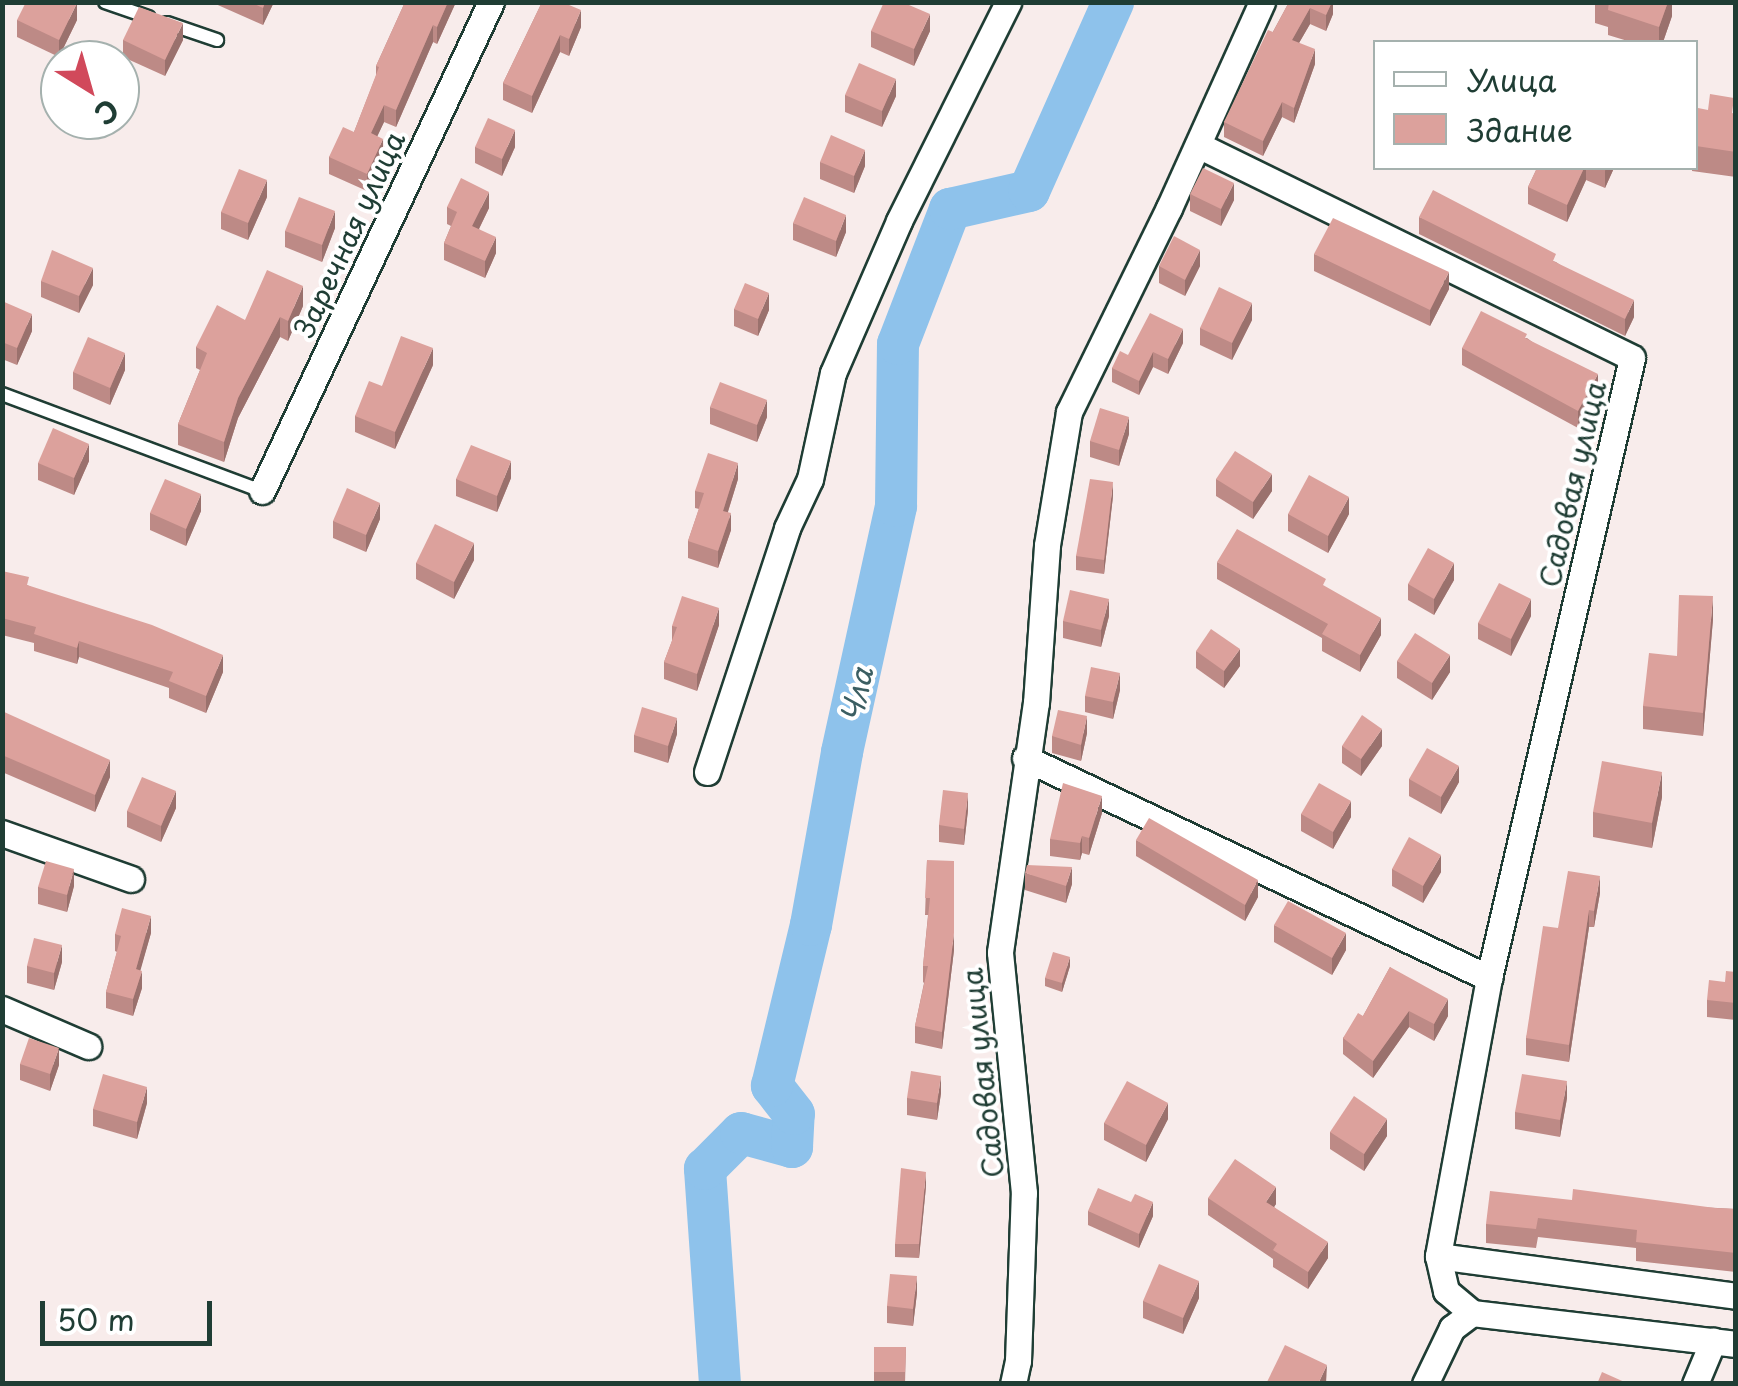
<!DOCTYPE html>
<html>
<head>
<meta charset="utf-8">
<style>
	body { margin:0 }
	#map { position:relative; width:1738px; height:1386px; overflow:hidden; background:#f8eceb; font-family:"Playpen Sans",sans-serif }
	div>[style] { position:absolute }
	.river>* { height:42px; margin:-21px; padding:0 21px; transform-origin:21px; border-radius:21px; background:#8ec2eb }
	.roads { filter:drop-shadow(2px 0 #1f3d34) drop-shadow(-2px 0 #1f3d34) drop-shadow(0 2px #1f3d34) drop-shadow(0 -2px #1f3d34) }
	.service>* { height:12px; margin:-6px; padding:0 6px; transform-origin:6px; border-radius:6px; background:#fff }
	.minor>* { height:25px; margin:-12.5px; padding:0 12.5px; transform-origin:12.5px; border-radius:12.5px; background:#fff }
	.wall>* { inset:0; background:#bd8a86 }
	.shaded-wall>* { inset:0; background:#9a716d }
	.building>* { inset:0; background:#dca19c }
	span { translate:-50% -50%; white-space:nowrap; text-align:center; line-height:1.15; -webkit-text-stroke:8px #fff; paint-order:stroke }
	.street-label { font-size:28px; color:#1f3d34 }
	.water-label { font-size:30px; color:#3b5e62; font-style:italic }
	.frame { position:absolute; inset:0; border:5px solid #1f3d34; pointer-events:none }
	.legend { position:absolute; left:1373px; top:40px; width:325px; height:130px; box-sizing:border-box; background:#fff; border:2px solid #a5b1ae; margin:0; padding:12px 18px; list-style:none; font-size:30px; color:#1f3d34 }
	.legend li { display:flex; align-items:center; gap:20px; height:50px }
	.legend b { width:50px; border:2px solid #a5b1ae }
	.north { position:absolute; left:40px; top:40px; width:100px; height:100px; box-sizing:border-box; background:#fff; border:2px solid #a5b1ae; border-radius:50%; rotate:143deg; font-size:28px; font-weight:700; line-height:40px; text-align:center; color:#1f3d34 }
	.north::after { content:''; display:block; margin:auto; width:35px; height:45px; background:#d1495b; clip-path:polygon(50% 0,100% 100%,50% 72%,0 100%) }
	.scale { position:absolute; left:40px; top:1301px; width:172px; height:45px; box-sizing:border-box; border:5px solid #1f3d34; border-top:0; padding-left:12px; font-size:30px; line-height:35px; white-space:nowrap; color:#1f3d34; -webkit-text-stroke:8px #fff; paint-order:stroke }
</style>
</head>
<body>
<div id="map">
	<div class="river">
		<div style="left:720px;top:1384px;width:216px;rotate:-94deg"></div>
		<div style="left:705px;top:1169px;width:51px;rotate:-45deg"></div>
		<div style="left:741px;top:1133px;width:53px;rotate:15.4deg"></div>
		<div style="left:792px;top:1147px;width:33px;rotate:-87deg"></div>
		<div style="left:794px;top:1114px;width:36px;rotate:-128deg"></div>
		<div style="left:772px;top:1086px;width:166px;rotate:-76.4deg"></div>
		<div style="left:811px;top:925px;width:176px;rotate:-79.8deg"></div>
		<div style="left:842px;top:752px;width:252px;rotate:-77.6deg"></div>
		<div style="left:896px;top:506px;width:162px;rotate:-89.3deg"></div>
		<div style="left:898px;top:344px;width:145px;rotate:-68.9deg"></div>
		<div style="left:950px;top:209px;width:81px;rotate:-12.8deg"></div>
		<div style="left:1029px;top:191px;width:207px;rotate:-66deg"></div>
	</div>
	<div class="roads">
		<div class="service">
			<div style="left:105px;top:2px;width:46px;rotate:19.2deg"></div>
			<div style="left:167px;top:23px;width:53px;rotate:18.8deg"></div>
			<div style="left:2px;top:394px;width:278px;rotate:20.5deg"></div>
		</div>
		<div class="minor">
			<div style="left:1198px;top:145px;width:483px;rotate:26.1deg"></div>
			<div style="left:1632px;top:358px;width:636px;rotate:102.99deg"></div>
			<div style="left:1489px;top:978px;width:283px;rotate:100.4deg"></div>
			<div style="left:1438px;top:1256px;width:36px;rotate:77deg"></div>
			<div style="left:1446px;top:1291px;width:34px;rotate:40deg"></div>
			<div style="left:1472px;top:1313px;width:266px;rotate:6.7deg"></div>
			<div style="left:262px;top:491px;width:540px;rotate:-64.91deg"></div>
			<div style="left:1025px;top:758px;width:514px;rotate:25.37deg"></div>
			<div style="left:707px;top:772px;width:257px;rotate:-71.8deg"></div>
			<div style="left:787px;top:528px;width:54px;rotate:-64.9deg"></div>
			<div style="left:810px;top:479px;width:108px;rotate:-77.8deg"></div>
			<div style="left:833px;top:373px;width:166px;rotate:-66.5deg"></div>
			<div style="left:899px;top:221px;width:245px;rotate:-63.5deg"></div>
			<div style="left:2px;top:833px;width:137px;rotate:19.6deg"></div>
			<div style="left:2px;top:1009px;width:94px;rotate:23.3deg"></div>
			<div style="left:1438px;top:1256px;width:301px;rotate:7.6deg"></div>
			<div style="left:1013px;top:1384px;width:24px;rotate:-78deg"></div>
			<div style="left:1018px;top:1361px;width:168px;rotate:-88deg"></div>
			<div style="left:1024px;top:1193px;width:242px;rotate:-95.7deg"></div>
			<div style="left:1000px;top:952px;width:252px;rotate:-81.8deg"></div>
			<div style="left:1036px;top:703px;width:158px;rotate:-86deg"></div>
			<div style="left:1047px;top:545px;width:135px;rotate:-80.6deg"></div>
			<div style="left:1069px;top:412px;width:227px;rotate:-63.9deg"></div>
			<div style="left:1169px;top:208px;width:226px;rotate:-65.7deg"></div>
			<div style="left:1425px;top:1384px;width:62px;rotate:-64.3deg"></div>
			<div style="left:1452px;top:1328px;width:25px;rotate:-37deg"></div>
			<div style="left:1695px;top:1384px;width:47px;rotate:-67.3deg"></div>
		</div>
	</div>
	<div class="wall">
		<div style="clip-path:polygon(211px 2px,274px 2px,263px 25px)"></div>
		<div style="clip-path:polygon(405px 2px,456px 2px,437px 44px,433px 42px,396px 127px,384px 122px,377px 136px,383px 156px,367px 191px,329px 174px,329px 157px,354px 132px,376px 76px,376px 66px)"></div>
		<div style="clip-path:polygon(542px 2px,581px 27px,569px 56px,560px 52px,532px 113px,503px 100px,503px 83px)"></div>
		<div style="clip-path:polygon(1289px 2px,1333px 2px,1333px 14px,1326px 31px,1310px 24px,1299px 43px,1315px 64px,1294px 123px,1282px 117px,1263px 156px,1224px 137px,1224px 122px)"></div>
		<div style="clip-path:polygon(1595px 2px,1672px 2px,1672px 16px,1663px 42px,1631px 42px,1608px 35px,1608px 27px,1595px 23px)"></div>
		<div style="clip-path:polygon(17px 20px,77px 20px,59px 57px,17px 37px)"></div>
		<div style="clip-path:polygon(871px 31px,930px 31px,914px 66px,871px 47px)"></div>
		<div style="clip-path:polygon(123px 40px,183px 40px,165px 76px,123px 57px)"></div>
		<div style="clip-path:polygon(845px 95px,896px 96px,882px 127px,845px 112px)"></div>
		<div style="clip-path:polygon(1736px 114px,1736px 177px,1692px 171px,1692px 168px,1696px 168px,1696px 125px)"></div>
		<div style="clip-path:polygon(475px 147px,515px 147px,502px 176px,475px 163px)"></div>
		<div style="clip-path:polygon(820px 162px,865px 166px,854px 193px,820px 179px)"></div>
		<div style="clip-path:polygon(1537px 168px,1614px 168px,1605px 188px,1586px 180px,1567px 222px,1528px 204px,1528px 187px)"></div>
		<div style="clip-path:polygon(1190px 194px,1234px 200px,1221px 226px,1190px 211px)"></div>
		<div style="clip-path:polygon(267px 197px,248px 240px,221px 229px,221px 212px)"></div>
		<div style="clip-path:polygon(447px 207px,489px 208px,479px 229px,496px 253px,485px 278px,444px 260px,444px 243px,451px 226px,447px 224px)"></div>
		<div style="clip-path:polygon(1419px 217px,1556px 262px,1634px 317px,1625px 336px,1419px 234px)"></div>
		<div style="clip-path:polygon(793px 223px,846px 232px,836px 257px,793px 240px)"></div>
		<div style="clip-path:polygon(335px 228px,322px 262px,285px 247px,285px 231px)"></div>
		<div style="clip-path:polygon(1314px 254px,1449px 289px,1430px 326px,1314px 271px)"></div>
		<div style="clip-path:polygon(1159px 266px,1200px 266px,1185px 296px,1159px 283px)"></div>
		<div style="clip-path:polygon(41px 281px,93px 285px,79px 313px,41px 297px)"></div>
		<div style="clip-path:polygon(2px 301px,32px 331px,17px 365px,2px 359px)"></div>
		<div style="clip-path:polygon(303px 306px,288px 341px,280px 337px,238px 418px,224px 462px,178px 445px,178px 424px,200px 370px,196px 368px,196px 347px,245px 320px)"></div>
		<div style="clip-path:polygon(734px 309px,769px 310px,758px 336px,734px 326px)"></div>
		<div style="clip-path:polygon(1252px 320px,1232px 360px,1200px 345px,1200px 328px)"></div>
		<div style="clip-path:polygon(1527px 338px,1598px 391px,1578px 428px,1462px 365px,1462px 348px)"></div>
		<div style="clip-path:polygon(1183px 343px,1168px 374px,1153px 367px,1139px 395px,1112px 382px,1112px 368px,1128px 355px)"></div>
		<div style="clip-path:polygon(433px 365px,395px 449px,355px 432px,355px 416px,382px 386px)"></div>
		<div style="clip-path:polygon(125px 370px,110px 405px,73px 389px,73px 372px)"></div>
		<div style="clip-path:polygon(710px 407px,767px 417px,757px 442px,710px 424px)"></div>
		<div style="clip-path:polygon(1129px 434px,1119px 466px,1090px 457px,1090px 441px)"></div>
		<div style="clip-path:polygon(89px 461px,74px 495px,38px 480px,38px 463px)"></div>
		<div style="clip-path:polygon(511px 478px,497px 512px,456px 496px,456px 479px)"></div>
		<div style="clip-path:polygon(738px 479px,728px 512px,731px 530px,718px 568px,688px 558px,688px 541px,699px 509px,695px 508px,695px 491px)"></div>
		<div style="clip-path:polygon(1216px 479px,1272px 491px,1253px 519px,1216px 496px)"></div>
		<div style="clip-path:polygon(1113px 496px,1104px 574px,1076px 570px,1076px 556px)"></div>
		<div style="clip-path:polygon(201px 511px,186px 546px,150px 530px,150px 513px)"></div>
		<div style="clip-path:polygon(1288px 514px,1349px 514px,1328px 553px,1288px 531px)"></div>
		<div style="clip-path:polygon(380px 519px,366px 552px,333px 538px,333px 521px)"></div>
		<div style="clip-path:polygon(474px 560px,454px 599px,416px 579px,416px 563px)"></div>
		<div style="clip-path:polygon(1217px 562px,1381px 635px,1360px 672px,1322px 651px,1322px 638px,1217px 579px)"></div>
		<div style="clip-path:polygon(2px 571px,29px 586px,223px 672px,206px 713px,169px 698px,169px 688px,79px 657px,77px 664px,34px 651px,34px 643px,2px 635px)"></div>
		<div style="clip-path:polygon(1454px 580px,1434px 615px,1408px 600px,1408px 584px)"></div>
		<div style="clip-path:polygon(1109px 616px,1101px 647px,1063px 638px,1063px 621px)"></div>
		<div style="clip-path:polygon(1531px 616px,1511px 656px,1478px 639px,1478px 623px)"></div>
		<div style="clip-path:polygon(1713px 619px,1703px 736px,1643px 729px,1643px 706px,1677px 656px)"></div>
		<div style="clip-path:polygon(719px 625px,697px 691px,664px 679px,664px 662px,672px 641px,672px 626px)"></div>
		<div style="clip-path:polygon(1196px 651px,1240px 666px,1224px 688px,1196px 668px)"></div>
		<div style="clip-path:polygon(1397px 661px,1450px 672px,1432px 700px,1397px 678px)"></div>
		<div style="clip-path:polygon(1120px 690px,1113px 719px,1085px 712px,1085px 696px)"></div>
		<div style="clip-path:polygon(2px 711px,110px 777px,95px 812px,2px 772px)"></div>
		<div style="clip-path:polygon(1087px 733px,1081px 761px,1052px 753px,1052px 736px)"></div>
		<div style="clip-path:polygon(677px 734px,668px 763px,634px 752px,634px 735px)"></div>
		<div style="clip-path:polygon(1342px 746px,1382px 746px,1361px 776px,1342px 763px)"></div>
		<div style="clip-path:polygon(1409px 779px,1459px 782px,1441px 814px,1409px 796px)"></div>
		<div style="clip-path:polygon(1662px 797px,1652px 848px,1593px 837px,1593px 812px)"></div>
		<div style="clip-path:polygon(176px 808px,161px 842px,127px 827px,127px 811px)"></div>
		<div style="clip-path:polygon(968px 810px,964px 845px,939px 842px,939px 825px)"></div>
		<div style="clip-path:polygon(1102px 813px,1089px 855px,1082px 853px,1080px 860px,1050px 856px,1050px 839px)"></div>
		<div style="clip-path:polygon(1301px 814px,1351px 817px,1333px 849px,1301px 831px)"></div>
		<div style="clip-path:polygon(1136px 840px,1258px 897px,1245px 921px,1136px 856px)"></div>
		<div style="clip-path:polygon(927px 860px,954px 950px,942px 1049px,915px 1043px,915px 1026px,924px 983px,923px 982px,923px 966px,928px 915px,925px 915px)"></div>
		<div style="clip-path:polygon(1392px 869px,1441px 872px,1423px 903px,1392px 886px)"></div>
		<div style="clip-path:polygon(1025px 873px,1072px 884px,1066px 903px,1025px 890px)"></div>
		<div style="clip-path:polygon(74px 886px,67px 912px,38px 904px,38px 887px)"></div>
		<div style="clip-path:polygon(1600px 893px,1594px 927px,1589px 927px,1569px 1062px,1526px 1055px,1526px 1038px,1558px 928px)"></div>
		<div style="clip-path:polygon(1274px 925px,1346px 950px,1332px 975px,1274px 942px)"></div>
		<div style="clip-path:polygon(151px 933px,140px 970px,142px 988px,133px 1016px,106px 1008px,106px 992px,117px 952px,115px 951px,115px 934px)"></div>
		<div style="clip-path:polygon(62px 962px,54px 990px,27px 983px,27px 966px)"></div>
		<div style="clip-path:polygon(1070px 966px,1062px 992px,1045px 986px,1045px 978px)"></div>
		<div style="clip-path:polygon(1390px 967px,1448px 1016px,1434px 1041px,1409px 1027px,1373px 1078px,1343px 1054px,1343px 1038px,1363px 1016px)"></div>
		<div style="clip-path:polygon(1736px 972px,1736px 1020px,1707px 1017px,1707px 1000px)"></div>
		<div style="clip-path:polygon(20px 1064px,59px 1065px,50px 1091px,20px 1080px)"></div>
		<div style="clip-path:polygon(941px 1093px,937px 1120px,907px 1115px,907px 1098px)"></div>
		<div style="clip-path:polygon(1567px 1098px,1560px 1137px,1515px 1129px,1515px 1112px)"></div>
		<div style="clip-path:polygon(147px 1103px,137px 1139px,93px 1126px,93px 1109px)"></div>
		<div style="clip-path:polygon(1168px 1119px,1146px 1162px,1104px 1140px,1104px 1123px)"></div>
		<div style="clip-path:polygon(1330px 1132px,1387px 1136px,1364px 1171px,1330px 1149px)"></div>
		<div style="clip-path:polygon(926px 1186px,919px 1258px,895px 1257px,895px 1244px)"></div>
		<div style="clip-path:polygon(1208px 1198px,1276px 1204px,1274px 1207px,1328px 1258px,1308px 1289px,1273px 1267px,1273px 1259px,1208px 1215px)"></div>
		<div style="clip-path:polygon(1572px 1200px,1736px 1209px,1736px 1272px,1636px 1261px,1636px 1248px,1538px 1237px,1536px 1248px,1486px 1243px,1486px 1224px)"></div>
		<div style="clip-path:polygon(1088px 1211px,1153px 1216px,1139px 1248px,1088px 1225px)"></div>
		<div style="clip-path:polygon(917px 1293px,913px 1326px,887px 1323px,887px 1306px)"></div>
		<div style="clip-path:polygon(1199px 1298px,1183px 1334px,1143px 1318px,1143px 1301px)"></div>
		<div style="clip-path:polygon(874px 1347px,906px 1347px,905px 1384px,874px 1384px)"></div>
	</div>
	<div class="shaded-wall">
		<div style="clip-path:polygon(265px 2px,274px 2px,263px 25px,263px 8px)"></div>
		<div style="clip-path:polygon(448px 2px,456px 2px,437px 44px,437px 27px)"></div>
		<div style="clip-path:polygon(1332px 2px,1333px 2px,1333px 14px,1326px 31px,1326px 15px)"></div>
		<div style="clip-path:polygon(1668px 2px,1672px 2px,1672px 16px,1663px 42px,1659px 42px,1659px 27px)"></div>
		<div style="clip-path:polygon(77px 3px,77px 20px,59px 57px,59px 40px)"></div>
		<div style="clip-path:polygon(1310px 8px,1310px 24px,1292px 55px,1292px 40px)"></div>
		<div style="clip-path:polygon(581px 10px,581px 27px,569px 56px,569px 39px)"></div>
		<div style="clip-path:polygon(930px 14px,930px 31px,914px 66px,914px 49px)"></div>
		<div style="clip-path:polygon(183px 23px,183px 40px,165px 76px,165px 60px)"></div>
		<div style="clip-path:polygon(433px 25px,433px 42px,396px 127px,396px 110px)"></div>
		<div style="clip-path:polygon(560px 35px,560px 52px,532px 113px,532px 96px)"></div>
		<div style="clip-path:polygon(1315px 49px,1315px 64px,1294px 123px,1294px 108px)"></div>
		<div style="clip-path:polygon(896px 79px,896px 96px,882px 127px,882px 111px)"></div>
		<div style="clip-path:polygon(1282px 102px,1282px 117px,1263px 156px,1263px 141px)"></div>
		<div style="clip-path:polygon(384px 105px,384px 122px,371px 150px,371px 133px)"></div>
		<div style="clip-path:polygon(515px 130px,515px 147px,502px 176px,502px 159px)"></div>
		<div style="clip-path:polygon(383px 139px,383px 156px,367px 191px,367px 174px)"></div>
		<div style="clip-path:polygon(865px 150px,865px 166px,854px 193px,854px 176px)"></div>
		<div style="clip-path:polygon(1584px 168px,1586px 168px,1586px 180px,1567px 222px,1567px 205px)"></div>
		<div style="clip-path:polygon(1606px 168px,1614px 168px,1605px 188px,1605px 171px)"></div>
		<div style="clip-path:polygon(267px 180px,267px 197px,248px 240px,248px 223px)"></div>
		<div style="clip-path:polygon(1234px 183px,1234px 200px,1221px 226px,1221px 209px)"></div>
		<div style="clip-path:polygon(489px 192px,489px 208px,472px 243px,472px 226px)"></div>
		<div style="clip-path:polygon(335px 211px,335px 228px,322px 262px,322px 245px)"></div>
		<div style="clip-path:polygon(846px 215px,846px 232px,836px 257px,836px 241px)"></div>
		<div style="clip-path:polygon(496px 237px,496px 253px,485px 278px,485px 261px)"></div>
		<div style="clip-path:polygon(1200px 250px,1200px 266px,1185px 296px,1185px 280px)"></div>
		<div style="clip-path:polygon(93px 268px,93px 285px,79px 313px,79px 296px)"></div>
		<div style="clip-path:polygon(1449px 272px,1449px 289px,1430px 326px,1430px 310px)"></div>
		<div style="clip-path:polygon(303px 286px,303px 306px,288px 341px,288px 321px)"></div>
		<div style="clip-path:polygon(769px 293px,769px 310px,758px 336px,758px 319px)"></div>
		<div style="clip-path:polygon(1634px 300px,1634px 317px,1625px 336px,1625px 319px)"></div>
		<div style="clip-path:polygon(1252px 303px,1252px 320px,1232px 360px,1232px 343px)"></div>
		<div style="clip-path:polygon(32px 314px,32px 331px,17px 365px,17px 348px)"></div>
		<div style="clip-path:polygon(280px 317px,280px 337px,238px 418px,224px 462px,224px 442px,238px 398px)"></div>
		<div style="clip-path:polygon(1183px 329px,1183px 343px,1168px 374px,1168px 359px)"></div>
		<div style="clip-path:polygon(433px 348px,433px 365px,395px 449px,395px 432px)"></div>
		<div style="clip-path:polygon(1153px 352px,1153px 367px,1139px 395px,1139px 381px)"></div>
		<div style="clip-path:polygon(125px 353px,125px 370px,110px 405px,110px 388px)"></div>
		<div style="clip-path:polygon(1598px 374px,1598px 391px,1578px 428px,1578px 411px)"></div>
		<div style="clip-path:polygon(767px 400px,767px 417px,757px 442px,757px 425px)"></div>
		<div style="clip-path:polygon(1129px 417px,1129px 434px,1119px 466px,1119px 450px)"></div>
		<div style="clip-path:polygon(89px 444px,89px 461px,74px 495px,74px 478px)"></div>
		<div style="clip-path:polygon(511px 461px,511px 478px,497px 512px,497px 496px)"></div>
		<div style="clip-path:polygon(738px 463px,738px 479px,723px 527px,723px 511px)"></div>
		<div style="clip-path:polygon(1272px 474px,1272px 491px,1253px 519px,1253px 502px)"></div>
		<div style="clip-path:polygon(1113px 482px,1113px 496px,1104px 574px,1104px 560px)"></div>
		<div style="clip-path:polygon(201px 494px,201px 511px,186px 546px,186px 529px)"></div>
		<div style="clip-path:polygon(1349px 497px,1349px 514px,1328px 553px,1328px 536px)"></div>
		<div style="clip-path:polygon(380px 503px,380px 519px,366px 552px,366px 535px)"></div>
		<div style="clip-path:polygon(731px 513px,731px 530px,718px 568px,718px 551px)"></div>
		<div style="clip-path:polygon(474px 543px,474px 560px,454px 599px,454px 582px)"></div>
		<div style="clip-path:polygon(1454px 563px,1454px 580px,1434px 615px,1434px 599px)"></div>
		<div style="clip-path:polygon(1713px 596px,1713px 619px,1703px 736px,1703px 713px)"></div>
		<div style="clip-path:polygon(1109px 599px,1109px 616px,1101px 647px,1101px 630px)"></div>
		<div style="clip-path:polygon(1531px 599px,1531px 616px,1511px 656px,1511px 639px)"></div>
		<div style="clip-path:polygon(719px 608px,719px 625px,697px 691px,697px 674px)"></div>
		<div style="clip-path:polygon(1381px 618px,1381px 635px,1360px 672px,1360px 655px)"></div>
		<div style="clip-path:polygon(79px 641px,79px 657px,77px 664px,77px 648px)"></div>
		<div style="clip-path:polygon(1240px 649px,1240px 666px,1224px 688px,1224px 671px)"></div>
		<div style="clip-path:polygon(223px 655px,223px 672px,206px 713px,206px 696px)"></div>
		<div style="clip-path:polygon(1450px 655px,1450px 672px,1432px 700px,1432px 683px)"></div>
		<div style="clip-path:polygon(1120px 673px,1120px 690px,1113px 719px,1113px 702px)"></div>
		<div style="clip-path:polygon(1087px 716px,1087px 733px,1081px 761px,1081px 745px)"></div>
		<div style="clip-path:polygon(677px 718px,677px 734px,668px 763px,668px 746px)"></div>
		<div style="clip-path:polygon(1382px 729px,1382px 746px,1361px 776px,1361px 759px)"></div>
		<div style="clip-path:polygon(110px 760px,110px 777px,95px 812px,95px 795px)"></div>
		<div style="clip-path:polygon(1459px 766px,1459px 782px,1441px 814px,1441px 797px)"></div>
		<div style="clip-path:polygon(1662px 772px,1662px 797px,1652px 848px,1652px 823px)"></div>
		<div style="clip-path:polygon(176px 791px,176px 808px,161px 842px,161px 826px)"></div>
		<div style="clip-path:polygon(968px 793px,968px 810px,964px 845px,964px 829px)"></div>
		<div style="clip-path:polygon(1102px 796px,1102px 813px,1089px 855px,1089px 838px)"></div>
		<div style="clip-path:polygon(1351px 801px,1351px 817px,1333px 849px,1333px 832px)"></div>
		<div style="clip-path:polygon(1082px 836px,1082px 853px,1080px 860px,1080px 843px)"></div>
		<div style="clip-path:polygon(1441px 855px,1441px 872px,1423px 903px,1423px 886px)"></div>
		<div style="clip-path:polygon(1072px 867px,1072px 884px,1066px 903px,1066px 886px)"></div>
		<div style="clip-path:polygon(74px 869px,74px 886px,67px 912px,67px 895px)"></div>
		<div style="clip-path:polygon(1600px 876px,1600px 893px,1594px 927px,1594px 911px)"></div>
		<div style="clip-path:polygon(1258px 880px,1258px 897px,1245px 921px,1245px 905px)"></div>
		<div style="clip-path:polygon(1589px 910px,1589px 927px,1569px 1062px,1569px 1045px)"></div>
		<div style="clip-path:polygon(151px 916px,151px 933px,136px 986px,136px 969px)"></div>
		<div style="clip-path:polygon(954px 933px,954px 950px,942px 1049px,942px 1032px)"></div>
		<div style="clip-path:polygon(1346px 933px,1346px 950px,1332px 975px,1332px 958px)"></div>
		<div style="clip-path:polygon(62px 945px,62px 962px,54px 990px,54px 973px)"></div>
		<div style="clip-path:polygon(1070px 957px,1070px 966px,1062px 992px,1062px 983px)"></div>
		<div style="clip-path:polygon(142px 971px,142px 988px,133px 1016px,133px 999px)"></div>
		<div style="clip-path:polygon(1448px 999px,1448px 1016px,1434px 1041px,1434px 1024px)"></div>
		<div style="clip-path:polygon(1409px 1011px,1409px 1027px,1373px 1078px,1373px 1061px)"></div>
		<div style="clip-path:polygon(59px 1048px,59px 1065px,50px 1091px,50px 1074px)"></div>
		<div style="clip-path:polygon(941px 1076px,941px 1093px,937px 1120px,937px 1103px)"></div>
		<div style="clip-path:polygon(1567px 1081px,1567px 1098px,1560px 1137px,1560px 1120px)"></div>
		<div style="clip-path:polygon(147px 1087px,147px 1103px,137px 1139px,137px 1122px)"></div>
		<div style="clip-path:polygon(1168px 1103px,1168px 1119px,1146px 1162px,1146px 1145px)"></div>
		<div style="clip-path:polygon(1387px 1119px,1387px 1136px,1364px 1171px,1364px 1154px)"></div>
		<div style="clip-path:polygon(926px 1172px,926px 1186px,919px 1258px,919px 1244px)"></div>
		<div style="clip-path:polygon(1276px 1187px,1276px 1204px,1266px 1219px,1266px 1202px)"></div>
		<div style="clip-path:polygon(1153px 1202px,1153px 1216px,1139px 1248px,1139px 1234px)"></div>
		<div style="clip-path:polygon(1328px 1242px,1328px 1258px,1308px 1289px,1308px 1272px)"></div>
		<div style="clip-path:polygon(917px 1276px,917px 1293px,913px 1326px,913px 1309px)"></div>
		<div style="clip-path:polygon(1199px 1281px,1199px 1298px,1183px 1334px,1183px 1318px)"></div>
		<div style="clip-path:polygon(1327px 1365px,1326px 1384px,1318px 1384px)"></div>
	</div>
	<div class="building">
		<div style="clip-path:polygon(26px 2px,77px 2px,77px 3px,59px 40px,17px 20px)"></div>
		<div style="clip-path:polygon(250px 2px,265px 2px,263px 8px)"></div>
		<div style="clip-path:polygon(405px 2px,448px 2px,437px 27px,433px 25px,396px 110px,384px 105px,371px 133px,383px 139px,367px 174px,329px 157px,343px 127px,354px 132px,379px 67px,376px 66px)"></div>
		<div style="clip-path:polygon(542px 2px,562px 2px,581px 10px,569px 39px,560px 35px,532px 96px,503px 83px)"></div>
		<div style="clip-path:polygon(884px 2px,902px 2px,930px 14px,914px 49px,871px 31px)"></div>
		<div style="clip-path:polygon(1289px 2px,1332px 2px,1326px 15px,1310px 8px,1292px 40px,1315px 49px,1294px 108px,1282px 102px,1263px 141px,1224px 122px,1268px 30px,1273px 32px)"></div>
		<div style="clip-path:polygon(1609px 2px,1668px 2px,1659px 27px,1608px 10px)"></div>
		<div style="clip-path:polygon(139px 7px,183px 23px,165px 60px,123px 40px)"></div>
		<div style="clip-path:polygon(859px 63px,896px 79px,882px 111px,845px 95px)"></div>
		<div style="clip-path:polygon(1710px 94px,1734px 98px,1732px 113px,1736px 114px,1736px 152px,1696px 146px,1696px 125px,1698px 108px,1708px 110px)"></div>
		<div style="clip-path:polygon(488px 118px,515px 130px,502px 159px,475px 147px)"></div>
		<div style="clip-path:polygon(831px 135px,865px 150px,854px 176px,820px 162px)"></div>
		<div style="clip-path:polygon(1203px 168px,1234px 183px,1221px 209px,1190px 194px)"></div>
		<div style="clip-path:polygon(1537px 168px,1584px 168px,1567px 205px,1528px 187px)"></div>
		<div style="clip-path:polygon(239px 169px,267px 180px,248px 223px,221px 212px)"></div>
		<div style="clip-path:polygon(461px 178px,489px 192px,472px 226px,496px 237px,485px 261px,444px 243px,457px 212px,447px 207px)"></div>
		<div style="clip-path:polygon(1433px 190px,1556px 254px,1553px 261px,1634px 300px,1625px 319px,1419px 217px)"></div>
		<div style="clip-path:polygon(299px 197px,335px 211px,322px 245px,285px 231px)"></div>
		<div style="clip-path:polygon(804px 197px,846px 215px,836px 241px,793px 223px)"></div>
		<div style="clip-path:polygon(1333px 218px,1449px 272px,1430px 310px,1314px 254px)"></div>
		<div style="clip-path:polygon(1174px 236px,1200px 250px,1185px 280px,1159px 266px)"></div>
		<div style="clip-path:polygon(52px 250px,93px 268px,79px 296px,41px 281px)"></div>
		<div style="clip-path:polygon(267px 270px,303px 286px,288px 321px,280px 317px,238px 398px,224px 442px,178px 424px,207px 353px,196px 347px,217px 305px,245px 320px)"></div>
		<div style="clip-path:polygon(745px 283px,769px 293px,758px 319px,734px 309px)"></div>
		<div style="clip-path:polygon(1219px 287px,1252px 303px,1232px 343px,1200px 328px)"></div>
		<div style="clip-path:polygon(2px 301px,32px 314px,17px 348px,2px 342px)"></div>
		<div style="clip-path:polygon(1481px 311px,1527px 334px,1525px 338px,1598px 374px,1578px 411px,1462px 348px)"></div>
		<div style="clip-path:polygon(1150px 313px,1183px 329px,1168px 359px,1153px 352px,1139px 381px,1112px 368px,1120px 351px,1128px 355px)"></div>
		<div style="clip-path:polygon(401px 336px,433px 348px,395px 432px,355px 416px,369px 381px,382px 386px)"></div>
		<div style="clip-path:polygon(88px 337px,125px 353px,110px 388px,73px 372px)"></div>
		<div style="clip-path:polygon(720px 382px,767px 400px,757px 425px,710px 407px)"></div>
		<div style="clip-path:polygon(1100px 408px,1129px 417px,1119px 450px,1090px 441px)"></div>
		<div style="clip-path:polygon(53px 428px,89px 444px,74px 478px,38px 463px)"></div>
		<div style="clip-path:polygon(471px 445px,511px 461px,497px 496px,456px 479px)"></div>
		<div style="clip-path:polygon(1235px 451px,1272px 474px,1253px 502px,1216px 479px)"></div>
		<div style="clip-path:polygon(708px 453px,738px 463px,723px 511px,731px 513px,718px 551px,688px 541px,704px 493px,695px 491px)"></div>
		<div style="clip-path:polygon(1309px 475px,1349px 497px,1328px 536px,1288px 514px)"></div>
		<div style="clip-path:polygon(165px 479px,201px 494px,186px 529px,150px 513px)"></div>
		<div style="clip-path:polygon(1090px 479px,1113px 482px,1104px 560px,1076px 556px)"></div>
		<div style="clip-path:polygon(347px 488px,380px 503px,366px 535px,333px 521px)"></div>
		<div style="clip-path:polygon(435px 524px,474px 543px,454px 582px,416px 563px)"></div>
		<div style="clip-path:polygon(1237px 529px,1326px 579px,1323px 585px,1381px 618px,1360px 655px,1322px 634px,1328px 624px,1217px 562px)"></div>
		<div style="clip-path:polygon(1428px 548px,1454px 563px,1434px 599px,1408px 584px)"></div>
		<div style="clip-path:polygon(2px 571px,29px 577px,27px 585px,152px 625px,223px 655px,206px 696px,169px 681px,173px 672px,79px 641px,77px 648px,34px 634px,36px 627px,2px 618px)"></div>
		<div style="clip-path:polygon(1499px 583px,1531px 599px,1511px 639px,1478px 623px)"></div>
		<div style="clip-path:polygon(1070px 590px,1109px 599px,1101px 630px,1063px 621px)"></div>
		<div style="clip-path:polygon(1679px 595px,1713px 596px,1703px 713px,1643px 706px,1649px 653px,1677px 656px)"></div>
		<div style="clip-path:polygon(682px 596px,719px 608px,697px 674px,664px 662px,677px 627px,672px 626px)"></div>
		<div style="clip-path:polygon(1211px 629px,1240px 649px,1224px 671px,1196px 651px)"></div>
		<div style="clip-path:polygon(1415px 633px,1450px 655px,1432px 683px,1397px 661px)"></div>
		<div style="clip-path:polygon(1091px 667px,1120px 673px,1113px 702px,1085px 696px)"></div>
		<div style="clip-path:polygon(642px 707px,677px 718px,668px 746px,634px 735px)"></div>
		<div style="clip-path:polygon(1058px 710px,1087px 716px,1081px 745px,1052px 736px)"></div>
		<div style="clip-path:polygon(2px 711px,110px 760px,95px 795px,2px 755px)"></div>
		<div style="clip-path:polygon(1362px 715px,1382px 729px,1361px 759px,1342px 746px)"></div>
		<div style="clip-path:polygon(1427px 748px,1459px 766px,1441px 797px,1409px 779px)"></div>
		<div style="clip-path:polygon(1602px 761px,1662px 772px,1652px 823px,1593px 812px)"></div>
		<div style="clip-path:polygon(142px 777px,176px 791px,161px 826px,127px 811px)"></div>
		<div style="clip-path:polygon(1063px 783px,1102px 796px,1089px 838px,1082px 836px,1080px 843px,1050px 839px)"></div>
		<div style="clip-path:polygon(1319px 783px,1351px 801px,1333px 832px,1301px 814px)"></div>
		<div style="clip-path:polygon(943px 790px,968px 793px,964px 829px,939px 825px)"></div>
		<div style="clip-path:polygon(1149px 818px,1258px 880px,1245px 905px,1136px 840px)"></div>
		<div style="clip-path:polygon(1409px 837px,1441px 855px,1423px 886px,1392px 869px)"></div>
		<div style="clip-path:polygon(927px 860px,954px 861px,954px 933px,942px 1032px,915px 1026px,928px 966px,923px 966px,930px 898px,925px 898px)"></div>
		<div style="clip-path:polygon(46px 861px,74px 869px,67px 895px,38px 887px)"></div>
		<div style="clip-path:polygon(1027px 865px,1072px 867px,1066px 886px,1025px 873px)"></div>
		<div style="clip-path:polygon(1568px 871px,1600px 876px,1594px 911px,1589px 910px,1569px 1045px,1526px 1038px,1543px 926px,1558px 928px)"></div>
		<div style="clip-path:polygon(1288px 901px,1346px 933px,1332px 958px,1274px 925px)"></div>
		<div style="clip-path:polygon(122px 908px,151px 916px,136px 969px,142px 971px,133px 999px,106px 992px,121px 936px,115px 934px)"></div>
		<div style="clip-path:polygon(34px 938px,62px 945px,54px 973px,27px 966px)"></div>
		<div style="clip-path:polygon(1053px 952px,1070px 957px,1062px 983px,1045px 978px)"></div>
		<div style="clip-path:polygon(1390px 967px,1448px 999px,1434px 1024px,1409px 1011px,1373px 1061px,1343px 1038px,1358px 1013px,1363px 1016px)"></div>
		<div style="clip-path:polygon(1726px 971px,1736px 972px,1736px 1003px,1707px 1000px,1709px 980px,1725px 982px)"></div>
		<div style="clip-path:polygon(29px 1038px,59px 1048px,50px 1074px,20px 1064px)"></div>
		<div style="clip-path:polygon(911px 1071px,941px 1076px,937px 1103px,907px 1098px)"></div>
		<div style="clip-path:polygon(103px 1074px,147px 1087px,137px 1122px,93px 1109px)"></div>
		<div style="clip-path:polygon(1522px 1074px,1567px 1081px,1560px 1120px,1515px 1112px)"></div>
		<div style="clip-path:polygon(1127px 1081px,1168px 1103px,1146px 1145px,1104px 1123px)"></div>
		<div style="clip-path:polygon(1354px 1096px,1387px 1119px,1364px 1154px,1330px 1132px)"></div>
		<div style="clip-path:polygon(1235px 1159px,1276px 1187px,1266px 1202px,1328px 1242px,1308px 1272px,1273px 1250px,1277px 1244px,1208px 1198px)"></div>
		<div style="clip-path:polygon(901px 1168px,926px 1172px,919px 1244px,895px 1244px)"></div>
		<div style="clip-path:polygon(1098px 1188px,1131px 1202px,1135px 1194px,1153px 1202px,1139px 1234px,1088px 1211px)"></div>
		<div style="clip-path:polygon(1573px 1189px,1715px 1208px,1736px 1209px,1736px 1253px,1636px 1242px,1637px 1230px,1538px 1218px,1536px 1229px,1486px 1224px,1490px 1191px,1572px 1200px)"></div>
		<div style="clip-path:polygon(1159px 1264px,1199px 1281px,1183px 1318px,1143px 1301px)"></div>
		<div style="clip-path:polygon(890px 1274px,917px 1276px,913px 1309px,887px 1306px)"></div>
		<div style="clip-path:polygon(1285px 1345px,1327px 1365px,1318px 1384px,1266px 1384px)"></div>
		<div style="clip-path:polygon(874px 1347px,906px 1347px,905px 1372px,874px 1372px)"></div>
		<div style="clip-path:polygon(1602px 1372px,1629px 1384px,1597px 1384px)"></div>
	</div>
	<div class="street-label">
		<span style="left:349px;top:234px;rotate:-65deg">Заречная улица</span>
		<span style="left:1572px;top:484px;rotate:-77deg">Садовая улица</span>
		<span style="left:982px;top:1073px;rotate:-96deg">Садовая улица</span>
	</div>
	<div class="water-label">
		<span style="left:856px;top:695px;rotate:-78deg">Чла</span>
	</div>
	<div class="frame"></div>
	<ul class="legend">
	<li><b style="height:12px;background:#fff"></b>Улица</li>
	<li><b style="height:28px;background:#dca19c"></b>Здание</li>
	</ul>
	<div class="north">С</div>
	<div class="scale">50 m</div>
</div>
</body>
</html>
